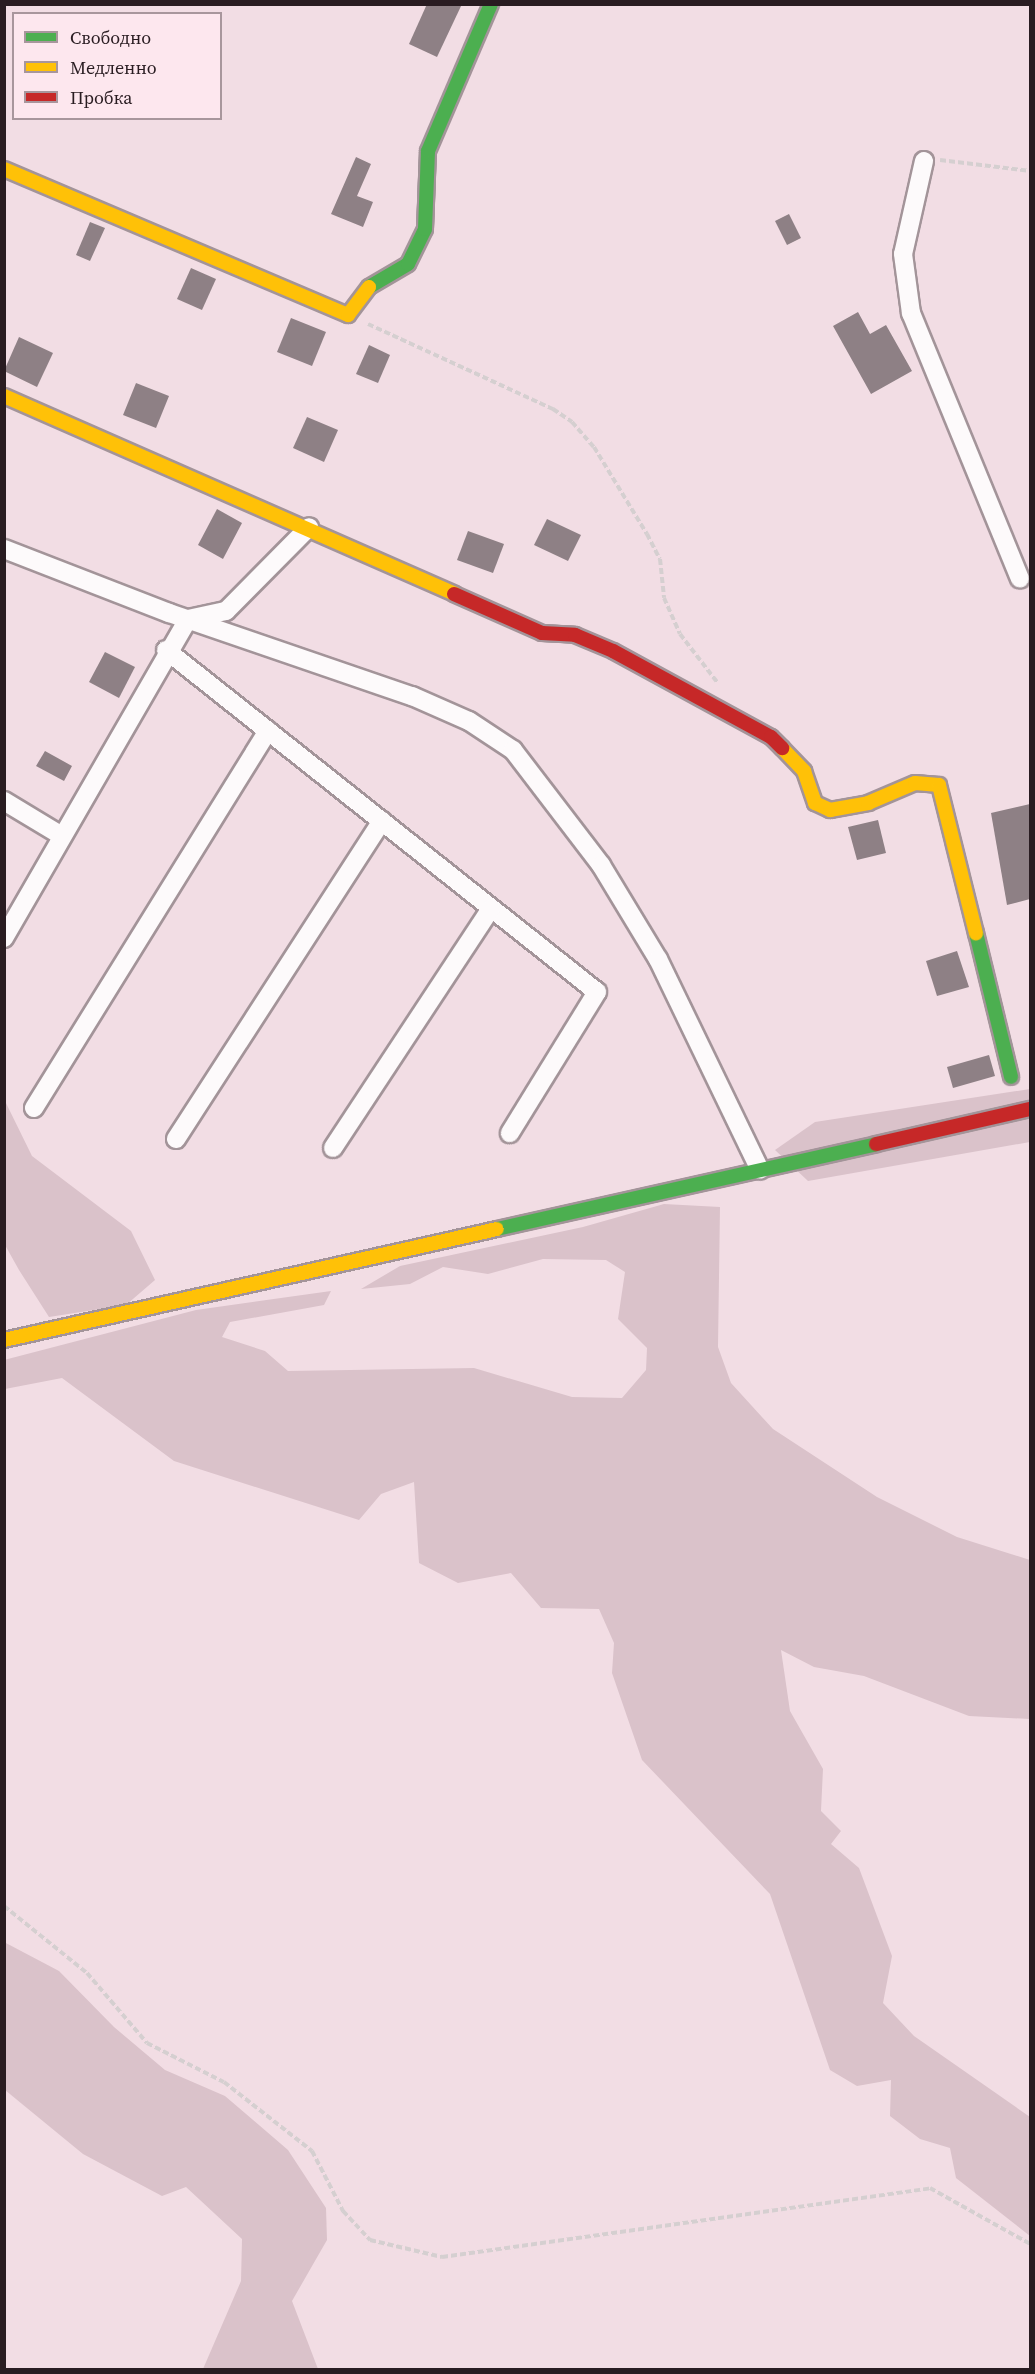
<!DOCTYPE html>
<html>
<head>
<meta charset="utf-8">
<style>
	body { margin:0 }
	#map { position:relative; width:1035px; height:2374px; overflow:hidden; background:#f2dde4; font-family:"Source Serif 4",serif }
	div>[style] { position:absolute }
	.green>* { inset:0; background:#dac2ca }
	.building>* { inset:0; background:#8e8085 }
	.path>* { height:4px; margin-top:-2px; transform-origin:0; background:repeating-linear-gradient(90deg,#d5cfd0 0 6px,transparent 0 9px) }
	.roads { filter:drop-shadow(2px 0 #a39499) drop-shadow(-2px 0 #a39499) drop-shadow(0 2px #a39499) drop-shadow(0 -2px #a39499) }
	.street>* { height:18px; margin:-9px; padding:0 9px; transform-origin:9px; border-radius:9px; background:#fdfafb }
	.fast>* { height:14px; margin:-7px; padding:0 7px; transform-origin:7px; border-radius:7px; background:#4caf50 }
	.slow>* { height:14px; margin:-7px; padding:0 7px; transform-origin:7px; border-radius:7px; background:#ffc107 }
	.jam>* { height:14px; margin:-7px; padding:0 7px; transform-origin:7px; border-radius:7px; background:#c62828 }
	span { translate:-50% -50%; white-space:nowrap; text-align:center; line-height:1.15; -webkit-text-stroke:6px #fde7ee; paint-order:stroke }
	.frame { position:absolute; inset:0; border:6px solid #291c21; pointer-events:none }
	.legend { position:absolute; left:12px; top:12px; width:210px; height:108px; box-sizing:border-box; background:#fde7ee; border:2px solid #a8969c; margin:0; padding:8px 10px; list-style:none; font-size:18px; color:#291c21 }
	.legend li { display:flex; align-items:center; gap:12px; height:30px }
	.legend b { width:30px; border:2px solid #a8969c }
</style>
</head>
<body>
<div id="map">
	<div class="green">
		<div style="clip-path:polygon(1030px 1089px,1030px 1142px,808px 1181px,775px 1150px,815px 1122px)"></div>
		<div style="clip-path:polygon(4px 1099px,32px 1156px,131px 1231px,155px 1280px,126px 1305px,49px 1317px,19px 1270px,5px 1245px)"></div>
		<div style="clip-path:polygon(664px 1204px,720px 1207px,718px 1347px,731px 1383px,773px 1429px,877px 1497px,957px 1537px,1030px 1560px,1030px 1719px,969px 1716px,864px 1676px,814px 1667px,781px 1650px,790px 1711px,823px 1769px,821px 1811px,841px 1831px,831px 1844px,859px 1868px,892px 1956px,883px 2003px,914px 2036px,1030px 2117px,1030px 2236px,956px 2178px,950px 2148px,920px 2139px,890px 2116px,891px 2080px,857px 2086px,830px 2070px,770px 1894px,642px 1760px,612px 1673px,614px 1643px,599px 1609px,541px 1608px,511px 1573px,458px 1583px,419px 1563px,414px 1482px,381px 1494px,359px 1520px,174px 1461px,62px 1378px,5px 1389px,4px 1360px,196px 1310px,331px 1291px,324px 1305px,230px 1322px,222px 1337px,265px 1351px,288px 1371px,474px 1368px,572px 1397px,622px 1398px,646px 1370px,647px 1348px,618px 1319px,625px 1272px,606px 1260px,543px 1259px,488px 1274px,443px 1267px,410px 1284px,361px 1289px,400px 1266px,583px 1227px)"></div>
		<div style="clip-path:polygon(4px 1942px,59px 1971px,114px 2027px,165px 2070px,225px 2096px,288px 2150px,326px 2208px,327px 2240px,292px 2301px,318px 2369px,203px 2369px,241px 2281px,242px 2239px,186px 2187px,162px 2196px,83px 2154px,5px 2090px)"></div>
	</div>
	<div class="building">
		<div style="clip-path:polygon(427px 4px,462px 4px,437px 57px,409px 44px)"></div>
		<div style="clip-path:polygon(356px 157px,371px 164px,357px 196px,373px 202px,363px 227px,331px 214px)"></div>
		<div style="clip-path:polygon(789px 214px,801px 238px,787px 245px,775px 221px)"></div>
		<div style="clip-path:polygon(90px 222px,105px 228px,90px 261px,76px 255px)"></div>
		<div style="clip-path:polygon(191px 268px,216px 279px,202px 310px,177px 299px)"></div>
		<div style="clip-path:polygon(858px 312px,870px 334px,886px 325px,912px 371px,871px 394px,833px 326px)"></div>
		<div style="clip-path:polygon(291px 318px,326px 332px,312px 366px,277px 352px)"></div>
		<div style="clip-path:polygon(19px 337px,53px 353px,37px 387px,4px 371px)"></div>
		<div style="clip-path:polygon(369px 345px,390px 355px,378px 383px,356px 374px)"></div>
		<div style="clip-path:polygon(136px 383px,169px 396px,156px 428px,123px 415px)"></div>
		<div style="clip-path:polygon(307px 417px,338px 430px,324px 462px,293px 448px)"></div>
		<div style="clip-path:polygon(217px 509px,242px 523px,223px 559px,198px 545px)"></div>
		<div style="clip-path:polygon(547px 519px,581px 535px,568px 561px,534px 545px)"></div>
		<div style="clip-path:polygon(468px 531px,504px 544px,493px 573px,457px 560px)"></div>
		<div style="clip-path:polygon(105px 652px,135px 667px,119px 698px,89px 682px)"></div>
		<div style="clip-path:polygon(45px 751px,72px 766px,64px 781px,36px 766px)"></div>
		<div style="clip-path:polygon(1030px 804px,1030px 899px,1007px 905px,991px 813px)"></div>
		<div style="clip-path:polygon(878px 820px,886px 853px,857px 860px,848px 827px)"></div>
		<div style="clip-path:polygon(957px 951px,969px 987px,937px 996px,926px 961px)"></div>
		<div style="clip-path:polygon(989px 1055px,995px 1076px,953px 1088px,947px 1067px)"></div>
	</div>
	<div class="path">
		<div style="left:940px;top:160px;width:91px;rotate:7deg"></div>
		<div style="left:368px;top:324px;width:204px;rotate:24.7deg"></div>
		<div style="left:553px;top:409px;width:23px;rotate:34deg"></div>
		<div style="left:572px;top:422px;width:33px;rotate:49deg"></div>
		<div style="left:594px;top:447px;width:102px;rotate:58.7deg"></div>
		<div style="left:647px;top:534px;width:28px;rotate:63deg"></div>
		<div style="left:660px;top:559px;width:39px;rotate:84deg"></div>
		<div style="left:664px;top:598px;width:39px;rotate:66deg"></div>
		<div style="left:680px;top:634px;width:61px;rotate:52.4deg"></div>
		<div style="left:4px;top:1906px;width:107px;rotate:38.9deg"></div>
		<div style="left:87px;top:1973px;width:92px;rotate:49.4deg"></div>
		<div style="left:147px;top:2043px;width:86px;rotate:26.9deg"></div>
		<div style="left:224px;top:2082px;width:112px;rotate:38.1deg"></div>
		<div style="left:312px;top:2151px;width:68px;rotate:62.7deg"></div>
		<div style="left:343px;top:2211px;width:40px;rotate:47deg"></div>
		<div style="left:370px;top:2240px;width:74px;rotate:13.3deg"></div>
		<div style="left:442px;top:2257px;width:493px;rotate:-8deg"></div>
		<div style="left:930px;top:2188px;width:115px;rotate:29.2deg"></div>
	</div>
	<div class="roads">
		<div class="street">
			<div style="left:924px;top:161px;width:95px;rotate:102.7deg"></div>
			<div style="left:903px;top:254px;width:60px;rotate:82.3deg"></div>
			<div style="left:911px;top:313px;width:287px;rotate:67.7deg"></div>
			<div style="left:4px;top:549px;width:177px;rotate:21.2deg"></div>
			<div style="left:169px;top:613px;width:257px;rotate:18.9deg"></div>
			<div style="left:412px;top:696px;width:62px;rotate:23.7deg"></div>
			<div style="left:469px;top:721px;width:53px;rotate:33.4deg"></div>
			<div style="left:513px;top:750px;width:145px;rotate:52.6deg"></div>
			<div style="left:601px;top:865px;width:110px;rotate:58.8deg"></div>
			<div style="left:658px;top:959px;width:234px;rotate:64.2deg"></div>
			<div style="left:166px;top:650px;width:550px;rotate:38.43deg"></div>
			<div style="left:597px;top:992px;width:166px;rotate:121.7deg"></div>
			<div style="left:4px;top:801px;width:68px;rotate:31.1deg"></div>
			<div style="left:4px;top:938px;width:368px;rotate:-60deg"></div>
			<div style="left:188px;top:619px;width:39px;rotate:-12deg"></div>
			<div style="left:226px;top:611px;width:118px;rotate:-45.3deg"></div>
			<div style="left:34px;top:1108px;width:444px;rotate:-58.2deg"></div>
			<div style="left:176px;top:1139px;width:379px;rotate:-57.1deg"></div>
			<div style="left:333px;top:1148px;width:287px;rotate:-56.6deg"></div>
		</div>
		<div class="fast">
			<div style="left:369px;top:287px;width:45px;rotate:-30.5deg"></div>
			<div style="left:408px;top:264px;width:39px;rotate:-64deg"></div>
			<div style="left:425px;top:229px;width:78px;rotate:-87.8deg"></div>
			<div style="left:428px;top:151px;width:160px;rotate:-66.8deg"></div>
			<div style="left:976px;top:933px;width:148px;rotate:76.3deg"></div>
			<div style="left:497px;top:1229px;width:388px;rotate:-12.6deg"></div>
		</div>
		<div class="slow">
			<div style="left:4px;top:169px;width:374px;rotate:23deg"></div>
			<div style="left:348px;top:315px;width:35px;rotate:-53deg"></div>
			<div style="left:4px;top:396px;width:492px;rotate:23.7deg"></div>
			<div style="left:782px;top:748px;width:32px;rotate:46deg"></div>
			<div style="left:804px;top:771px;width:34px;rotate:71deg"></div>
			<div style="left:815px;top:803px;width:17px;rotate:25deg"></div>
			<div style="left:830px;top:810px;width:39px;rotate:-10deg"></div>
			<div style="left:868px;top:803px;width:51px;rotate:-23.1deg"></div>
			<div style="left:915px;top:783px;width:24px;rotate:5deg"></div>
			<div style="left:939px;top:785px;width:153px;rotate:76deg"></div>
			<div style="left:4px;top:1340px;width:505px;rotate:-12.69deg"></div>
		</div>
		<div class="jam">
			<div style="left:454px;top:594px;width:96px;rotate:23.9deg"></div>
			<div style="left:542px;top:633px;width:33px;rotate:3deg"></div>
			<div style="left:575px;top:635px;width:41px;rotate:22.8deg"></div>
			<div style="left:613px;top:651px;width:180px;rotate:28.6deg"></div>
			<div style="left:771px;top:737px;width:16px;rotate:45deg"></div>
			<div style="left:876px;top:1144px;width:158px;rotate:-12.8deg"></div>
		</div>
	</div>
	<div class="frame"></div>
	<ul class="legend">
	<li><b style="height:8px;background:#4caf50"></b>Свободно</li>
	<li><b style="height:8px;background:#ffc107"></b>Медленно</li>
	<li><b style="height:8px;background:#c62828"></b>Пробка</li>
	</ul>
</div>
</body>
</html>
